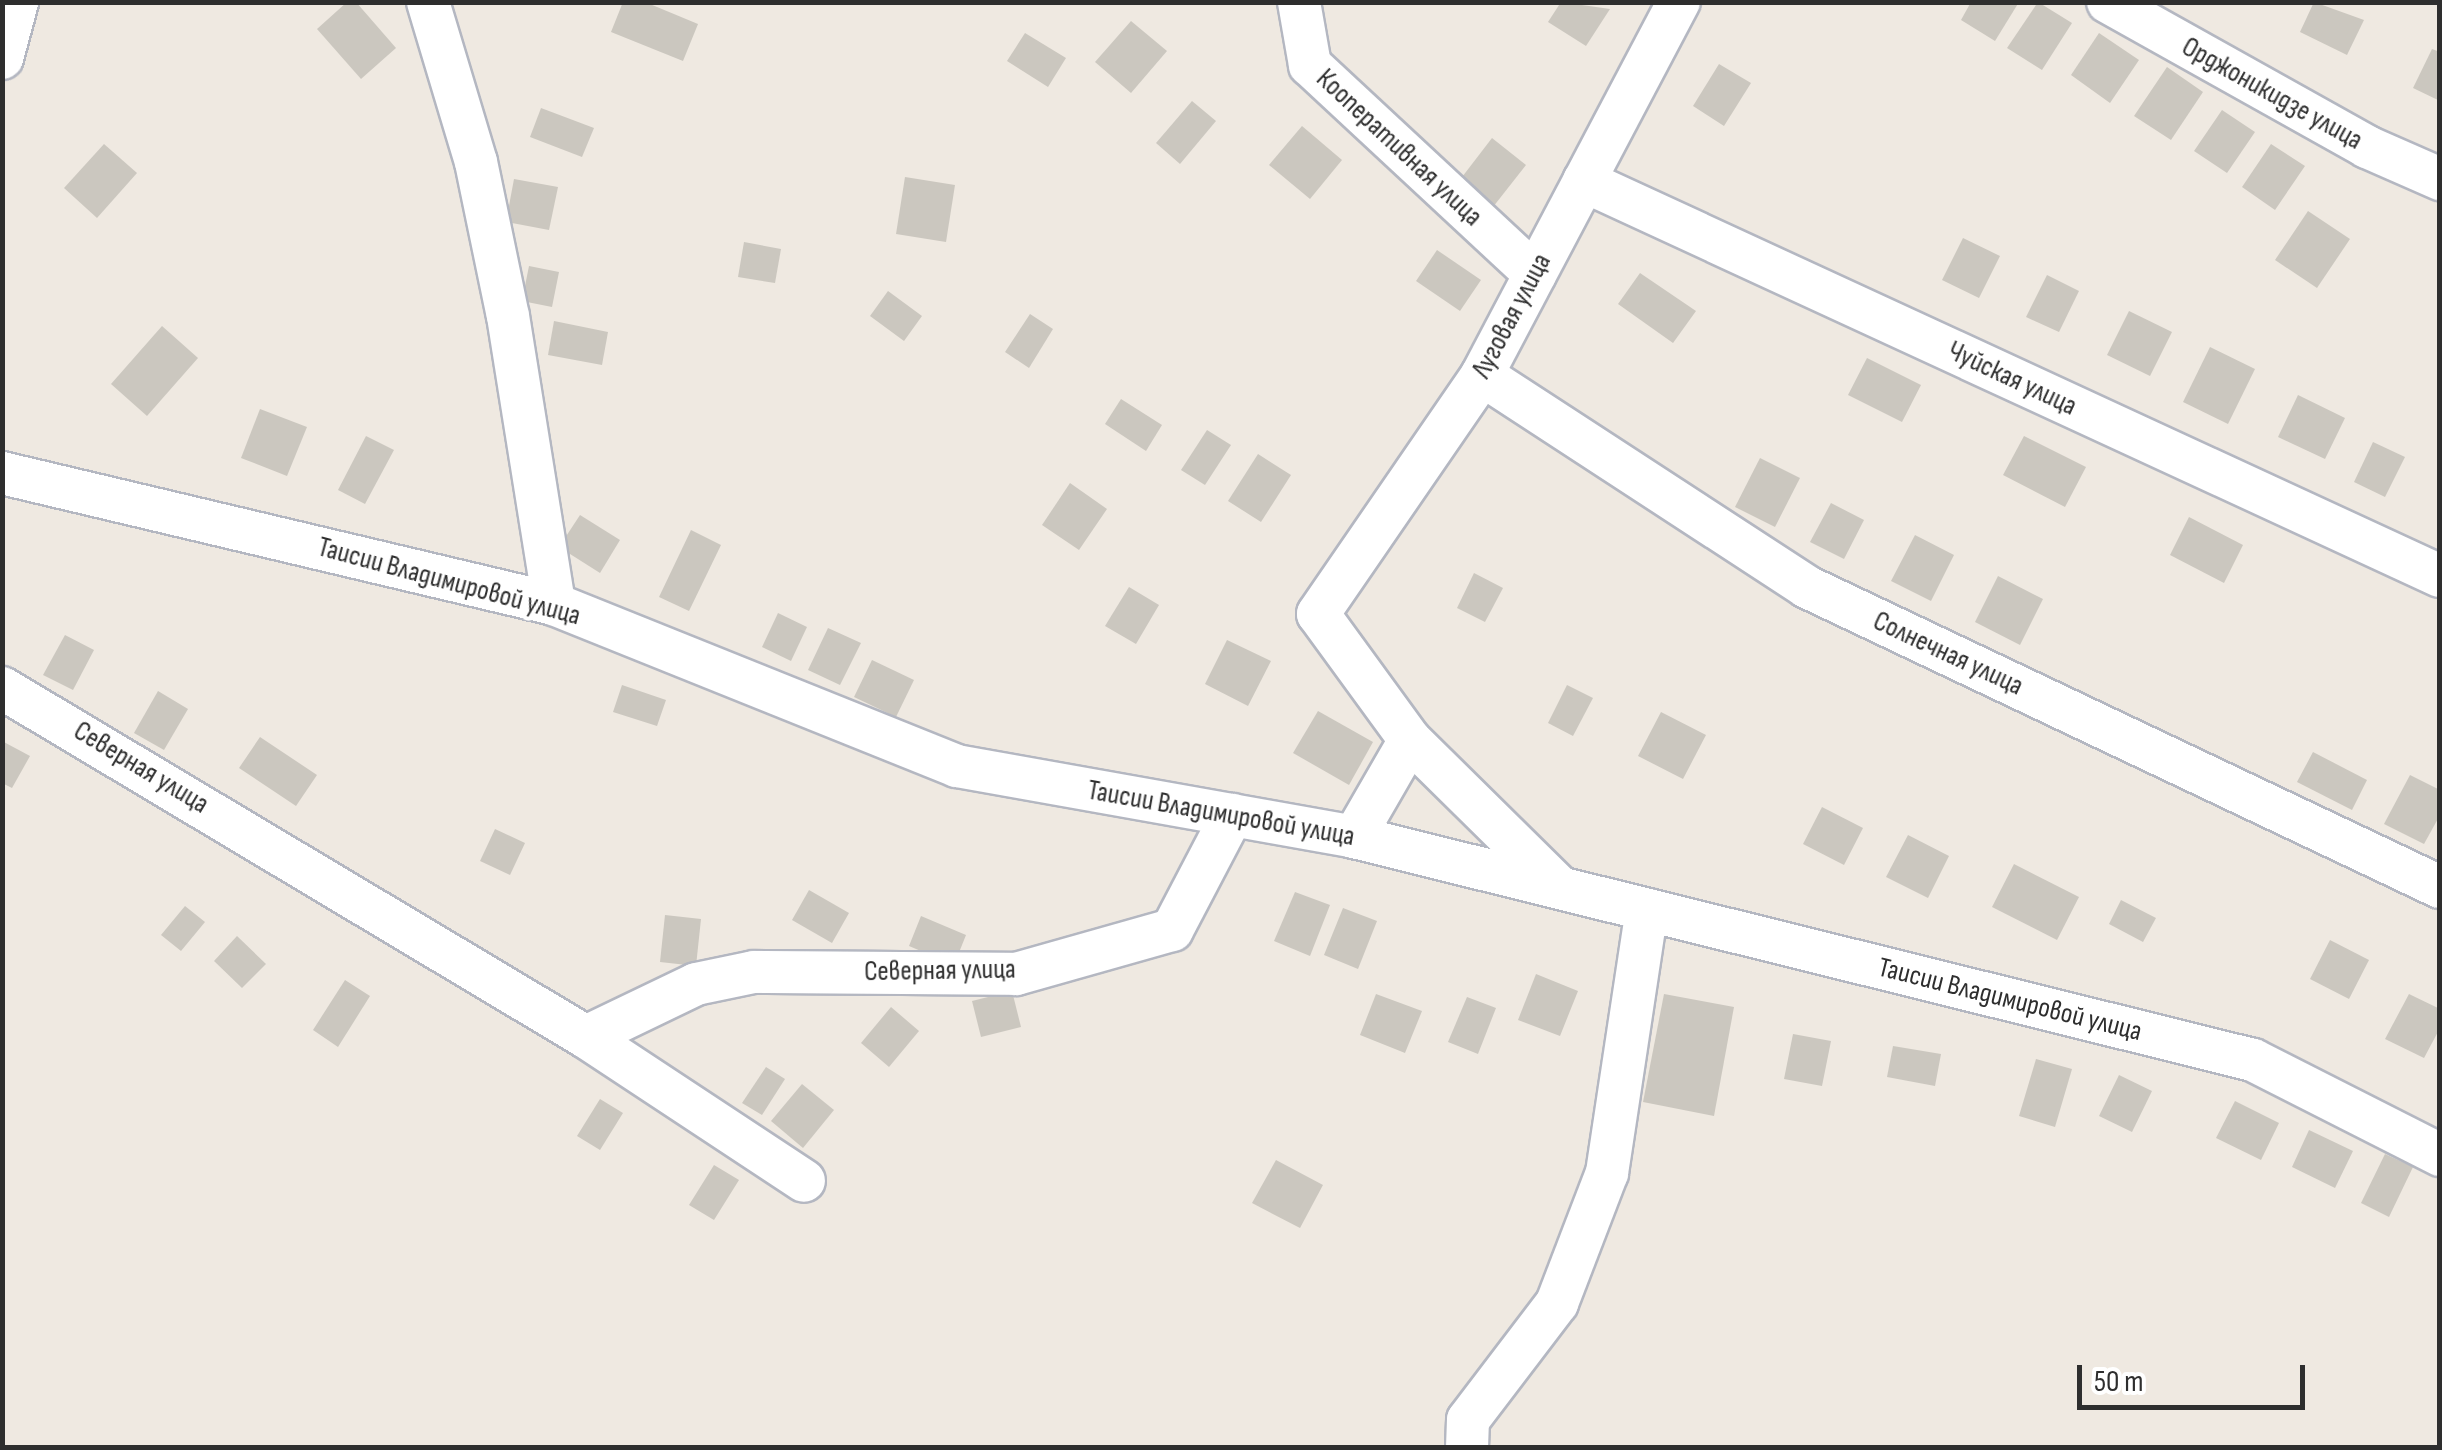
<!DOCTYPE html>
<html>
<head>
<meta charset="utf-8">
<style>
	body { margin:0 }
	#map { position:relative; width:2442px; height:1450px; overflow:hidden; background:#efe9e1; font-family:"Sofia Sans Condensed",sans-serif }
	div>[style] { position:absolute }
	.building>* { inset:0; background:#cbc7bf }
	.roads { filter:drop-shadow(2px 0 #b4b7c1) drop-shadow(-2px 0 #b4b7c1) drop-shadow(0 2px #b4b7c1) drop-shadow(0 -2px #b4b7c1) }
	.minor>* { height:42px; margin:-21px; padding:0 21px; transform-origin:21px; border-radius:21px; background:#fff }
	span { translate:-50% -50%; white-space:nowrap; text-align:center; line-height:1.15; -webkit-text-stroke:8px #fff; paint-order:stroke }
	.street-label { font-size:28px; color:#2e2e2e }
	.frame { position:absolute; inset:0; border:5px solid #2e2e2e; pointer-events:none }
	.scale { position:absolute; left:2077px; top:1365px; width:228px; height:45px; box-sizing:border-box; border:5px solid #2e2e2e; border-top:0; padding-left:12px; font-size:30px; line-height:35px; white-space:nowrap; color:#2e2e2e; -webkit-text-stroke:8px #fff; paint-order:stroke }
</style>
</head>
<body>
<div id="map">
	<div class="building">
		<div style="clip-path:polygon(347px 2px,356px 2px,396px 48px,361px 79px,317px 29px)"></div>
		<div style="clip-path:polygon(623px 2px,645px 2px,698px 24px,683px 61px,611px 32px)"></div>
		<div style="clip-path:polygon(1561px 2px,1610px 9px,1586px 46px,1548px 22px)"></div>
		<div style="clip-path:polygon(1971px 2px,2019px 2px,1995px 41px,1961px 20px)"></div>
		<div style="clip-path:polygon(2038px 2px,2072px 23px,2042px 70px,2007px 48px)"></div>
		<div style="clip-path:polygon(2314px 2px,2364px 20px,2347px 55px,2300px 32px)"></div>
		<div style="clip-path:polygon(1131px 21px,1167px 51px,1131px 93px,1095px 62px)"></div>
		<div style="clip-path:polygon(1025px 33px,1066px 58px,1048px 87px,1007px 61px)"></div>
		<div style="clip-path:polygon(2099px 33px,2139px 60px,2110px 103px,2071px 75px)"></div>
		<div style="clip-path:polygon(2432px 49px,2440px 52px,2440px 101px,2413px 88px)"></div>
		<div style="clip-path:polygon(1719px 64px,1751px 83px,1724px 126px,1693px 106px)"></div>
		<div style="clip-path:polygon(2167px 67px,2203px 92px,2171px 140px,2134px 116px)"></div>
		<div style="clip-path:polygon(1192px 101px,1216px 121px,1180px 164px,1156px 143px)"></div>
		<div style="clip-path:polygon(541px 108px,594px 128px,582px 157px,530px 137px)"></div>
		<div style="clip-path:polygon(2222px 110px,2255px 132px,2227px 173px,2194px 151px)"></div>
		<div style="clip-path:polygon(1302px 126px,1342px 160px,1310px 199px,1269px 165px)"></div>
		<div style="clip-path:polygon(1492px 138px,1526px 165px,1493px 207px,1459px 181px)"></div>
		<div style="clip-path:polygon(104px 144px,137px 173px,97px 218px,64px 188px)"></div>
		<div style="clip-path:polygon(2271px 144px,2305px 166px,2275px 210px,2242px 187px)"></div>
		<div style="clip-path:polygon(905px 177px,955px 185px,946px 242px,896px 234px)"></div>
		<div style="clip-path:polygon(514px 179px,558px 187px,549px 230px,506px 222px)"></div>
		<div style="clip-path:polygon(2308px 211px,2350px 239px,2317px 288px,2275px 260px)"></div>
		<div style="clip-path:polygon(1963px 238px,2000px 256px,1979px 298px,1942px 280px)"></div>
		<div style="clip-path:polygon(744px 242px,781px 249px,775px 283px,738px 277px)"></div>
		<div style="clip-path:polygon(1437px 250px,1481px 280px,1460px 311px,1416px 281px)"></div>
		<div style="clip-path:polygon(529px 266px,559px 272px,552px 307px,522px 301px)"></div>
		<div style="clip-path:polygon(1640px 273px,1696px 311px,1673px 343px,1618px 304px)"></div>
		<div style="clip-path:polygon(2047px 275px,2079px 291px,2059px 332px,2026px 317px)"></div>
		<div style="clip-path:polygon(888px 291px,922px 316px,904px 341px,870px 316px)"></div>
		<div style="clip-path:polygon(2129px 311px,2172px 332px,2150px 376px,2107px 355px)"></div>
		<div style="clip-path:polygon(1030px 314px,1053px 329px,1029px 368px,1005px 352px)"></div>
		<div style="clip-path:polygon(554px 321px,608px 332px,602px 365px,548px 355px)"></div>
		<div style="clip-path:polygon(162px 326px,198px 358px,147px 416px,111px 384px)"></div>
		<div style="clip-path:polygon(2210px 347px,2255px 369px,2228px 424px,2183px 402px)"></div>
		<div style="clip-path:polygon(1867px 358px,1921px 385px,1902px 422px,1848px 395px)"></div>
		<div style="clip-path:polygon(2298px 395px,2345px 418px,2325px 459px,2278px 437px)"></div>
		<div style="clip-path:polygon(1121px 399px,1162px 425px,1146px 451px,1105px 424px)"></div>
		<div style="clip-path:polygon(260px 409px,307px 427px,287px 476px,241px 458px)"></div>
		<div style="clip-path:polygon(1207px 430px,1231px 445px,1205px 485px,1181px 470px)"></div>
		<div style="clip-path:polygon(366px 436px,394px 450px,365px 504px,338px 490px)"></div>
		<div style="clip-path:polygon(2024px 436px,2086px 467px,2065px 507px,2003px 475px)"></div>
		<div style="clip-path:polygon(2373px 442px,2405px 457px,2385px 497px,2354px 482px)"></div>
		<div style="clip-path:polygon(1258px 454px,1291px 475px,1261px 522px,1228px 501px)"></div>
		<div style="clip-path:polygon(1760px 458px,1800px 478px,1775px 527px,1735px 507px)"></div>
		<div style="clip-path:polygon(1070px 483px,1107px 509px,1079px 550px,1042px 525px)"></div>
		<div style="clip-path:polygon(1831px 503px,1864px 520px,1844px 559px,1810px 542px)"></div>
		<div style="clip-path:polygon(580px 515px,620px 540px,600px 573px,559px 547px)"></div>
		<div style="clip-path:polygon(2189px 517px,2243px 545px,2224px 583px,2170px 555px)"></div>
		<div style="clip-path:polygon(691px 530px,721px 545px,689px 611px,659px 597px)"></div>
		<div style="clip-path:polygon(1915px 535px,1954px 555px,1931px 601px,1891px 581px)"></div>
		<div style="clip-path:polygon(1474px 573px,1503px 588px,1485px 622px,1457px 608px)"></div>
		<div style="clip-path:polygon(1998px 576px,2043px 599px,2020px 645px,1975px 622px)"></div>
		<div style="clip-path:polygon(1129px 587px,1159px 605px,1136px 644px,1105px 626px)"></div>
		<div style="clip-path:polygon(778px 613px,807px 627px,791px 661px,762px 647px)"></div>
		<div style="clip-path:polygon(828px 628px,861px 643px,840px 685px,808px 670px)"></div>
		<div style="clip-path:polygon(65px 635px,94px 650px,73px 690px,43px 675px)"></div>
		<div style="clip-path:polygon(1227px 640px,1271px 661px,1248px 706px,1205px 684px)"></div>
		<div style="clip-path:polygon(872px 660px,914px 680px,896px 717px,854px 697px)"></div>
		<div style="clip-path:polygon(622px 685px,666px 700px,657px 726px,613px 712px)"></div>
		<div style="clip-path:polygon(1567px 685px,1593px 698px,1573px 736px,1548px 723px)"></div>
		<div style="clip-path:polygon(158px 691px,188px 709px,164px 750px,134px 733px)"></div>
		<div style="clip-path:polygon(1318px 711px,1373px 742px,1349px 785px,1293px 753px)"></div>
		<div style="clip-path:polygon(1661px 712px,1706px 735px,1683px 779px,1638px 756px)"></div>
		<div style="clip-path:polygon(260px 737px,317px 775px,296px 806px,239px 768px)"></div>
		<div style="clip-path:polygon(2px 741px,30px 756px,12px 788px,2px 783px)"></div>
		<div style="clip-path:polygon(2313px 752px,2367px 780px,2352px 810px,2297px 782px)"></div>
		<div style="clip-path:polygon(2410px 775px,2440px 790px,2440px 815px,2424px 844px,2384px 824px)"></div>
		<div style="clip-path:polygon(1822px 807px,1863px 828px,1844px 865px,1803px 844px)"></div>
		<div style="clip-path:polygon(495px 829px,525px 843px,510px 875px,480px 861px)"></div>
		<div style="clip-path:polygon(1908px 835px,1949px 856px,1928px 898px,1886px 877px)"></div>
		<div style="clip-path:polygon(2014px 864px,2079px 897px,2057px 940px,1992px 907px)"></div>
		<div style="clip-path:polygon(809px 890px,849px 913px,832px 943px,792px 920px)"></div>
		<div style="clip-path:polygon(1295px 892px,1330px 905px,1310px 956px,1274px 941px)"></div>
		<div style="clip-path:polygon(2121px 900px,2156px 918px,2143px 942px,2109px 924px)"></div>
		<div style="clip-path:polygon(185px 906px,205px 922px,181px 951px,161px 935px)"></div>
		<div style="clip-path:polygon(1343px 908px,1377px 921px,1358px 969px,1324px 955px)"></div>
		<div style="clip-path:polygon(665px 915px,701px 919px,696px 966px,660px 962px)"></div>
		<div style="clip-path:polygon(921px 916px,966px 935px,954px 965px,909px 946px)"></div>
		<div style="clip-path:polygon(237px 936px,266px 964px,242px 988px,214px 961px)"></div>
		<div style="clip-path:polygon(2330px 940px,2369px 960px,2349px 999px,2310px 979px)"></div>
		<div style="clip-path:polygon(1536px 974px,1578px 991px,1560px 1036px,1518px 1020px)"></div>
		<div style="clip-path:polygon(345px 980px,370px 996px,338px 1047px,313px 1030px)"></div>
		<div style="clip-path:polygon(1012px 991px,1021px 1027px,981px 1037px,972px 1001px)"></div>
		<div style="clip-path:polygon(1376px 994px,1422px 1011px,1405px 1053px,1360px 1035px)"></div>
		<div style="clip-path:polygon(1664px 994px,1734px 1007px,1714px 1116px,1643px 1102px)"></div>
		<div style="clip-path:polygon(2409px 994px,2440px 1009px,2440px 1028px,2424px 1058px,2385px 1039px)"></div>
		<div style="clip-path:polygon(1467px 997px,1496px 1008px,1478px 1054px,1448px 1042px)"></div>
		<div style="clip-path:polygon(891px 1007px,919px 1031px,889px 1067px,861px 1043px)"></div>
		<div style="clip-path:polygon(1793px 1034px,1831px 1041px,1822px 1086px,1784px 1079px)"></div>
		<div style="clip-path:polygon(1893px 1046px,1941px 1054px,1935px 1086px,1887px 1077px)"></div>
		<div style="clip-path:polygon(2036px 1059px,2072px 1069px,2055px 1127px,2019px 1116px)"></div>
		<div style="clip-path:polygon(766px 1067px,785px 1079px,762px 1115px,742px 1103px)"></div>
		<div style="clip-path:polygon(2119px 1075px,2152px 1091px,2132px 1132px,2099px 1116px)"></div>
		<div style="clip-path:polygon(802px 1084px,834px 1110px,803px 1148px,771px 1121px)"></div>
		<div style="clip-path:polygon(600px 1099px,623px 1113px,600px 1150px,577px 1136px)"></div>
		<div style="clip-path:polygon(2235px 1101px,2279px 1123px,2261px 1160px,2216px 1138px)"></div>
		<div style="clip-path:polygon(2309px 1130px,2353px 1151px,2335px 1188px,2292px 1167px)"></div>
		<div style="clip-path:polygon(2385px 1154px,2413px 1167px,2389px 1217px,2361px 1203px)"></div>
		<div style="clip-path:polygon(1276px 1160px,1323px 1185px,1300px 1228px,1252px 1203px)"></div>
		<div style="clip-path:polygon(714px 1165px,739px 1180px,714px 1220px,689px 1205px)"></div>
	</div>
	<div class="roads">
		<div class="minor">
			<div style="left:428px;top:2px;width:167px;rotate:73.3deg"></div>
			<div style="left:476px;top:162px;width:157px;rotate:78.3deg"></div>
			<div style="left:508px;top:316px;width:292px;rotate:80.9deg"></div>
			<div style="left:1299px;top:2px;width:64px;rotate:80.1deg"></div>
			<div style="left:1310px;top:65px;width:307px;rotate:42.9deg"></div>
			<div style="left:2108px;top:2px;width:297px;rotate:29.2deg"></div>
			<div style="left:2367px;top:147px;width:80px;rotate:23.7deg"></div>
			<div style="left:2px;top:58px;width:58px;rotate:-75deg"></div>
			<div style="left:1584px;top:181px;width:943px;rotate:24.77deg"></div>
			<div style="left:1482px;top:375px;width:388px;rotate:33.1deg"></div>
			<div style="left:1807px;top:587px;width:700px;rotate:25.36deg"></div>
			<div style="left:2px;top:473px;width:567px;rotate:13.35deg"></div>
			<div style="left:554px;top:604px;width:434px;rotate:21.9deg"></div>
			<div style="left:957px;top:766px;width:403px;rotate:10.1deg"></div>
			<div style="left:1354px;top:837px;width:926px;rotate:13.93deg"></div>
			<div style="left:2253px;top:1060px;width:210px;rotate:26.9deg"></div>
			<div style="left:2px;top:688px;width:680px;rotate:30.86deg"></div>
			<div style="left:586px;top:1037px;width:261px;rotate:33.4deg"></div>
			<div style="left:1354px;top:837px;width:112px;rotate:-60deg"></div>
			<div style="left:1558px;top:886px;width:208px;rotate:-135.4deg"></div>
			<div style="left:1410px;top:740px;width:156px;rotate:-126.1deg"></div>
			<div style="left:1318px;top:614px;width:290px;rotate:-55.5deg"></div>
			<div style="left:1482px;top:375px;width:422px;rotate:-62.2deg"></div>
			<div style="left:586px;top:1037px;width:122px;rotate:-25.7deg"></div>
			<div style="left:696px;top:984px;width:59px;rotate:-11.7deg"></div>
			<div style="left:754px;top:972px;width:262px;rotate:0.4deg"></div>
			<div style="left:1016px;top:974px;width:162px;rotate:-15.8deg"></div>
			<div style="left:1172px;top:930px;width:130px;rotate:-62.4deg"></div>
			<div style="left:1467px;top:1448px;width:28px;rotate:-88deg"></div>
			<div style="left:1468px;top:1420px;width:147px;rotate:-52.7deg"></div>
			<div style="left:1557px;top:1303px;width:139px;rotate:-69deg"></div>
			<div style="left:1607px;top:1173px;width:266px;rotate:-81.4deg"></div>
		</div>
	</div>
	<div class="street-label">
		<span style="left:2272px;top:94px;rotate:29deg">Орджоникидзе улица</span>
		<span style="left:1399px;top:148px;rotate:43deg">Кооперативная улица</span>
		<span style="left:1512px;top:316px;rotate:-62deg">Луговая улица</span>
		<span style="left:2012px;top:379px;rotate:25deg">Чуйская улица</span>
		<span style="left:449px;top:582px;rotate:15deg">Таисии Владимировой улица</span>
		<span style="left:1948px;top:654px;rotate:25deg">Солнечная улица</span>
		<span style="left:141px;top:768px;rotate:31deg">Северная улица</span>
		<span style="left:1221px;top:814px;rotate:10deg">Таисии Владимировой улица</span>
		<span style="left:940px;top:971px;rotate:-1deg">Северная улица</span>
		<span style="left:2010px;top:1000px;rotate:14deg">Таисии Владимировой улица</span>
	</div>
	<div class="frame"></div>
	<div class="scale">50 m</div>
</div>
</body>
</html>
